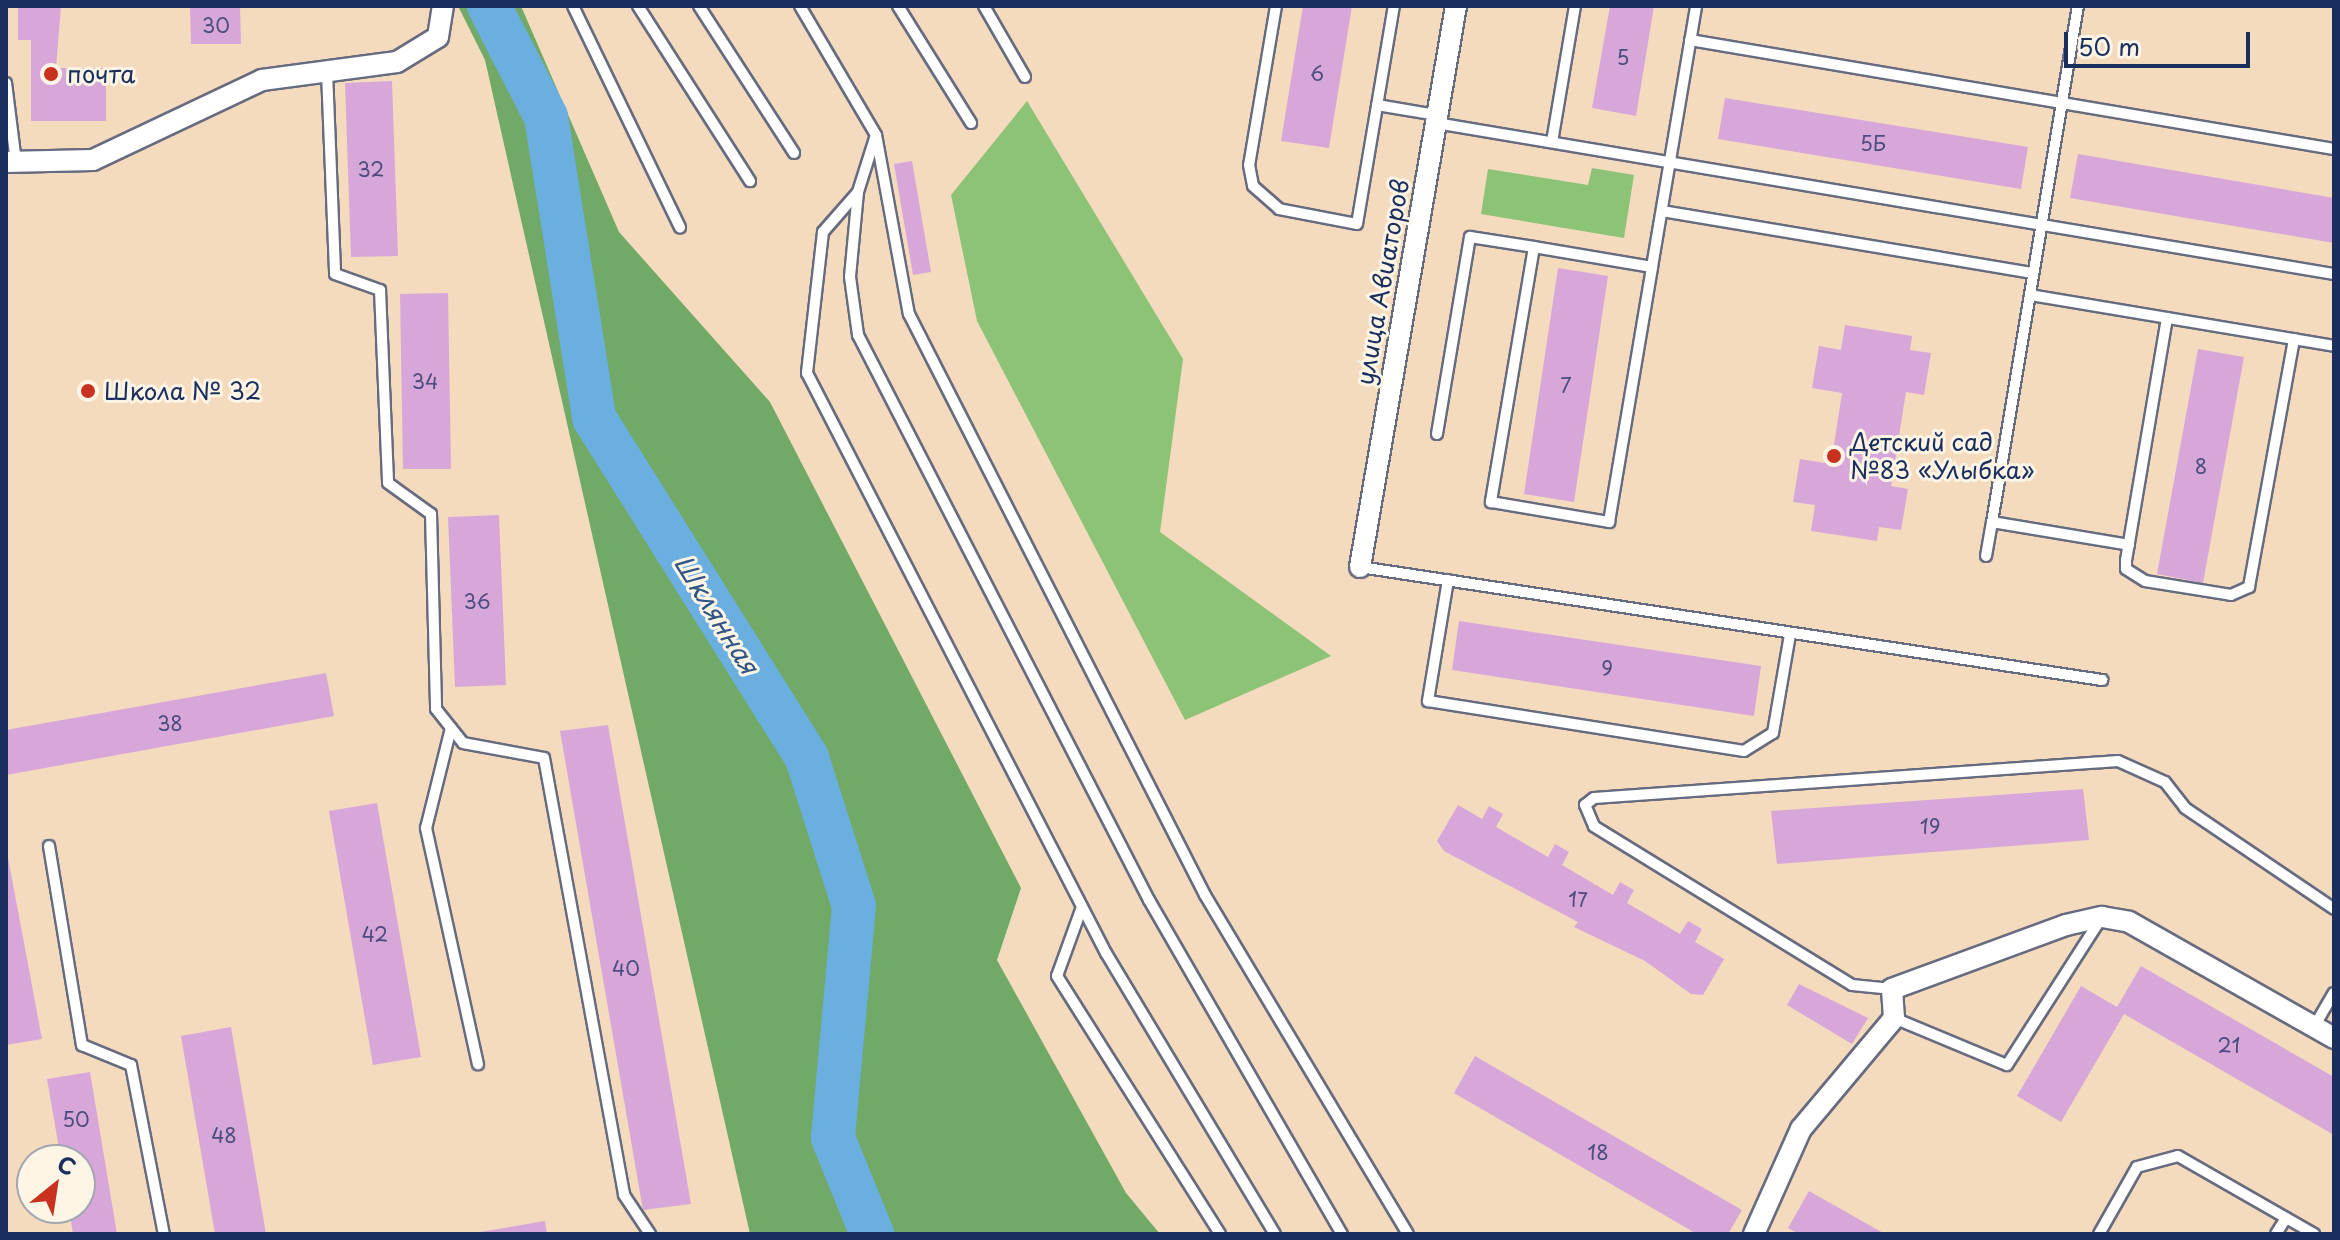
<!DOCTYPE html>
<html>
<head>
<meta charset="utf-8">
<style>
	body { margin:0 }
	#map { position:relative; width:2340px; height:1240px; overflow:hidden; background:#f4dbbd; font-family:"Playpen Sans",sans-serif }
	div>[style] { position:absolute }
	.green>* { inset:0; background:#8cc376 }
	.forest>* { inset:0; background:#71a967 }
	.river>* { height:44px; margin:-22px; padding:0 22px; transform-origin:22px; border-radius:22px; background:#6bafe0 }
	.building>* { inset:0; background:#d8a7da }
	.roads { filter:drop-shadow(2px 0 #676b7f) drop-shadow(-2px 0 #676b7f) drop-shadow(0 2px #676b7f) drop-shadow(0 -2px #676b7f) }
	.service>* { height:10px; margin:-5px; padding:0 5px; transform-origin:5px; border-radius:5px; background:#fff }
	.minor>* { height:20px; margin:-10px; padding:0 10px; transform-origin:10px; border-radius:10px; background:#fff }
	.dots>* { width:22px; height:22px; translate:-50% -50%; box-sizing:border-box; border:4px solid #fcf5e5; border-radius:50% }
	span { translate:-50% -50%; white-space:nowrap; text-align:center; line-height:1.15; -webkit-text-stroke:6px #fcf5e5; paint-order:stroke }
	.number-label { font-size:20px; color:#4a4d7d }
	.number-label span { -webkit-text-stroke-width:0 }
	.poi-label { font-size:24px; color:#1b2f5e }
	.left { translate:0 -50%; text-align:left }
	.street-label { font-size:24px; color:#1b2f5e }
	.water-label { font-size:26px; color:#335585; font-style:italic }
	.frame { position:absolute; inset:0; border:8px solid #1b2f5e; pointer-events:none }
	.north { position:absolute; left:16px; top:1144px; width:80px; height:80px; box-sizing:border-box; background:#fcf5e5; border:2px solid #a2a6af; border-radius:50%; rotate:30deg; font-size:22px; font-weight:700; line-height:32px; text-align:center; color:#1b2f5e }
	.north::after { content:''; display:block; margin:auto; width:28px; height:36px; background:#c8321e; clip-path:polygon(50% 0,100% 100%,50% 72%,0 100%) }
	.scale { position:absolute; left:2064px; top:32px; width:186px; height:36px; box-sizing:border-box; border:4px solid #1b2f5e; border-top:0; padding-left:10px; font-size:24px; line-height:28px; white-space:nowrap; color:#1b2f5e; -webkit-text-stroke:6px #fcf5e5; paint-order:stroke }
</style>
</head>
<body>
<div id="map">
	<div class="green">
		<div style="clip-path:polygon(1027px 101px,1183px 359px,1160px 532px,1331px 656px,1185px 720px,977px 321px,951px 195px)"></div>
		<div style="clip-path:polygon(1592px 168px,1634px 175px,1624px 238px,1481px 214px,1488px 169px,1588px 185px)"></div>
	</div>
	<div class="forest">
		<div style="clip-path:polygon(458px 6px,521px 6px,619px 232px,770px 402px,1021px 888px,997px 960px,1126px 1193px,1160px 1234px,750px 1234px,485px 60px)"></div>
	</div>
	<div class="river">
		<div style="left:489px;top:6px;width:125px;rotate:62.8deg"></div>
		<div style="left:546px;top:117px;width:305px;rotate:80.9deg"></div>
		<div style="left:594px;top:418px;width:401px;rotate:57.9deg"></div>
		<div style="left:807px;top:758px;width:155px;rotate:72.4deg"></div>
		<div style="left:854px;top:906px;width:233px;rotate:95.2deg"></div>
		<div style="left:833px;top:1138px;width:104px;rotate:67.9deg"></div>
	</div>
	<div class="building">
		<div style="clip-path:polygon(18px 6px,61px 6px,56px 68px,106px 68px,106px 121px,31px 121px,31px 40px,18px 40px)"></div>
		<div style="clip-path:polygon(190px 6px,240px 6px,241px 44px,191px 44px)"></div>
		<div style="clip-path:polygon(1303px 6px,1352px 6px,1329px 148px,1281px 141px)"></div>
		<div style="clip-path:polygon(1610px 6px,1654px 6px,1636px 116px,1592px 108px)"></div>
		<div style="clip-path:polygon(392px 81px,398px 256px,351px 257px,345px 83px)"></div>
		<div style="clip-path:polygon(1725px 98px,2028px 147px,2021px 189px,1718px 139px)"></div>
		<div style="clip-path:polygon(2078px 154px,2334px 198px,2334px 243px,2070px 198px)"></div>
		<div style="clip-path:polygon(912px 161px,931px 272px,913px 275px,894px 164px)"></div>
		<div style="clip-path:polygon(1558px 268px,1608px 276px,1574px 502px,1524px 494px)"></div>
		<div style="clip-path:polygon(448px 293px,451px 469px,403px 469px,400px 294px)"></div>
		<div style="clip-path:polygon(1845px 325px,1912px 336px,1910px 350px,1931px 353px,1924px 395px,1906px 392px,1891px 486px,1908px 489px,1901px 530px,1879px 527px,1877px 541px,1811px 531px,1815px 505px,1793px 502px,1800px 459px,1831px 464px,1842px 393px,1812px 388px,1819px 346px,1841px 350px)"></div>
		<div style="clip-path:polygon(2198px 349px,2244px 357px,2203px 583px,2157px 574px)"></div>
		<div style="clip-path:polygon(499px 515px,506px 685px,455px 687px,448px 517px)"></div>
		<div style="clip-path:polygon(1459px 621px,1761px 666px,1754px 716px,1452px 670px)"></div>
		<div style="clip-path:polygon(326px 673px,334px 716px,6px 775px,6px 730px)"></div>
		<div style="clip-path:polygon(608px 725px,691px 1204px,643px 1210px,560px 731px)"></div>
		<div style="clip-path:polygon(2083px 789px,2089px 840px,1777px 864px,1771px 811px)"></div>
		<div style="clip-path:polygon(377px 803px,421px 1057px,373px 1065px,329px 811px)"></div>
		<div style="clip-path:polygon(1458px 805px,1482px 819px,1489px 806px,1503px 814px,1496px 827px,1548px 857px,1555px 844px,1569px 852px,1562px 865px,1613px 895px,1620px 882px,1634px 890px,1627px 903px,1680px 934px,1688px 921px,1702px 929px,1695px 942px,1724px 959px,1703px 995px,1691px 994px,1645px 961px,1574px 927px,1578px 922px,1444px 851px,1437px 841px)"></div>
		<div style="clip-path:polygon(6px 847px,42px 1039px,6px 1045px)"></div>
		<div style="clip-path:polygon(2141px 966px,2334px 1077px,2334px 1135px,2124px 1014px,2061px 1122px,2017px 1096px,2081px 986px,2117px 1007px)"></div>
		<div style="clip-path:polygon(1799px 984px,1868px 1018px,1852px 1044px,1787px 1005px)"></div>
		<div style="clip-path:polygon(231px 1027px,266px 1234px,215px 1234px,181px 1036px)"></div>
		<div style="clip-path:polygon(1475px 1056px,1742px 1210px,1728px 1234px,1697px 1234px,1454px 1093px)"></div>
		<div style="clip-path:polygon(90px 1072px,117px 1234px,73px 1234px,69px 1208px,80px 1208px,80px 1160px,61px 1160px,47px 1079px)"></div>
		<div style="clip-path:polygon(1809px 1191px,1885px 1234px,1799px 1234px,1788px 1228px)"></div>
		<div style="clip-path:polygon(545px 1221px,547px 1234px,481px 1234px,480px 1232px)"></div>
	</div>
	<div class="roads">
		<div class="service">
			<div style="left:573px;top:6px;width:246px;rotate:64.2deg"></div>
			<div style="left:638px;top:6px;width:208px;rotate:57.4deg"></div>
			<div style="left:699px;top:6px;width:175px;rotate:57.1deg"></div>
			<div style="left:800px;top:6px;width:150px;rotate:59.5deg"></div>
			<div style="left:876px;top:135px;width:182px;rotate:79.6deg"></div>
			<div style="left:909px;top:314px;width:652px;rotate:63deg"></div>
			<div style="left:1205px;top:895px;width:395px;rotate:59.1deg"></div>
			<div style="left:898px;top:6px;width:138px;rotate:58deg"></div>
			<div style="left:984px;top:6px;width:82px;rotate:60deg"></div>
			<div style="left:1276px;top:6px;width:161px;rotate:99.6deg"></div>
			<div style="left:1249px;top:165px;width:21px;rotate:79deg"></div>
			<div style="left:1253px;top:186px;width:35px;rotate:41deg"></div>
			<div style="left:1279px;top:209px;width:79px;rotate:10.9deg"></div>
			<div style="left:1357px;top:224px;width:221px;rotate:-80.4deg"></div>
			<div style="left:2078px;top:6px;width:523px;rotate:99.46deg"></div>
			<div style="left:1992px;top:522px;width:139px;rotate:9.5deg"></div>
			<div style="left:1690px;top:40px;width:653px;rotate:9.61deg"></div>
			<div style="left:327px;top:72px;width:202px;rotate:87.7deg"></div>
			<div style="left:335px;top:274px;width:48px;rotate:19.6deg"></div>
			<div style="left:380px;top:290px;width:193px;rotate:87.6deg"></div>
			<div style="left:388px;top:483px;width:53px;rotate:35.8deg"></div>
			<div style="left:431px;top:514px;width:195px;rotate:88.5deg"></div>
			<div style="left:436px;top:709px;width:43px;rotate:51.5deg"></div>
			<div style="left:463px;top:743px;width:82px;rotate:10.5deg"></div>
			<div style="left:544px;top:758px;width:444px;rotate:79.6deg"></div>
			<div style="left:624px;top:1195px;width:47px;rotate:56.3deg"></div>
			<div style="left:6px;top:83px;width:80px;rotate:82.8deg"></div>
			<div style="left:1377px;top:105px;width:61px;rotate:9.5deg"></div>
			<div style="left:1436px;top:123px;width:911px;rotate:9.55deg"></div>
			<div style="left:875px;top:138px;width:57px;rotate:107.5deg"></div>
			<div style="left:858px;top:192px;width:85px;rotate:95.4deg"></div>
			<div style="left:850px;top:277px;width:59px;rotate:82.1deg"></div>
			<div style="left:858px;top:335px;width:636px;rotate:62.75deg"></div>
			<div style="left:1149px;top:900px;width:386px;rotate:60deg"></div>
			<div style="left:1552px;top:142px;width:138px;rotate:-80.4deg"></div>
			<div style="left:858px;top:192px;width:53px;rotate:131.2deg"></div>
			<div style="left:823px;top:232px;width:142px;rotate:96.5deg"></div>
			<div style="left:807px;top:373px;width:653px;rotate:62.73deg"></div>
			<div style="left:1106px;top:953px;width:328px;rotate:59deg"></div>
			<div style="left:1662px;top:211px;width:376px;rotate:9.5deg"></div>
			<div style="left:1652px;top:267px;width:120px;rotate:-170.4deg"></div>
			<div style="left:1534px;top:247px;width:259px;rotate:99.6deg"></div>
			<div style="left:1491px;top:502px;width:120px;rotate:9.6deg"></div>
			<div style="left:1609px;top:522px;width:259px;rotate:-80.4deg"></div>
			<div style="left:1652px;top:267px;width:265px;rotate:-80.4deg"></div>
			<div style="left:2030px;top:295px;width:308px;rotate:9.5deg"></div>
			<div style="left:2167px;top:318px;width:245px;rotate:99.6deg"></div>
			<div style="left:2126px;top:560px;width:9px;rotate:90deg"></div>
			<div style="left:2126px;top:569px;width:22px;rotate:32deg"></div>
			<div style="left:2145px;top:581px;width:87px;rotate:9.2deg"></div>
			<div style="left:2231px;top:595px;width:20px;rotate:-24deg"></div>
			<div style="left:2249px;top:587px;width:252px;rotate:-79.7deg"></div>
			<div style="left:1437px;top:434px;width:200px;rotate:-80.5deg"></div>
			<div style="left:1470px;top:237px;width:65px;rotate:8.9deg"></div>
			<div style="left:1986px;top:556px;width:35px;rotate:-80deg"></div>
			<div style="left:1360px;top:567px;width:751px;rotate:8.66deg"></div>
			<div style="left:1448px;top:580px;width:123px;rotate:99.4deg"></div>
			<div style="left:1428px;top:701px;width:320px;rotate:9deg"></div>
			<div style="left:1744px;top:751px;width:34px;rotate:-32deg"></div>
			<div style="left:1773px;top:733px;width:99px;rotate:-80.2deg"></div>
			<div style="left:451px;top:728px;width:103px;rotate:104deg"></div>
			<div style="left:426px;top:828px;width:242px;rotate:77.6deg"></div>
			<div style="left:49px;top:846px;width:202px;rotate:80.6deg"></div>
			<div style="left:82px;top:1045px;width:53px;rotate:22.2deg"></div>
			<div style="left:131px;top:1065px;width:172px;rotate:79deg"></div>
			<div style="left:1082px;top:907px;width:73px;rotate:109.9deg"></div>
			<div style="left:1057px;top:976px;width:305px;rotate:57.7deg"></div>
			<div style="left:1892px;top:989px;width:40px;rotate:-174.3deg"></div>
			<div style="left:1852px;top:985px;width:303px;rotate:-148.4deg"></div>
			<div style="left:1594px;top:826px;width:23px;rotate:-113deg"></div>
			<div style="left:1585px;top:805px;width:11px;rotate:-38deg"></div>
			<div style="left:1594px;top:798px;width:525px;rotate:-4.04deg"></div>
			<div style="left:2118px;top:761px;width:51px;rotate:24.1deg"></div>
			<div style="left:2165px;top:782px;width:33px;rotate:52deg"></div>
			<div style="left:2185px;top:808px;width:180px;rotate:34.1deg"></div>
			<div style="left:1894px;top:1018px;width:122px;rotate:22.6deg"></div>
			<div style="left:2007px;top:1065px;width:172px;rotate:-57.3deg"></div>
			<div style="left:2314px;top:1027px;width:39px;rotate:-60deg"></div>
			<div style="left:2099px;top:1234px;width:77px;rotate:-60.4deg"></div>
			<div style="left:2137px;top:1167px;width:42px;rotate:-15deg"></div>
			<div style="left:2178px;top:1156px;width:157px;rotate:29.8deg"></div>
			<div style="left:2276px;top:1234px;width:19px;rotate:-58deg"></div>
		</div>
		<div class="minor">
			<div style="left:6px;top:162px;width:87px;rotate:-1.3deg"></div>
			<div style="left:93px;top:160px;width:187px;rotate:-25.3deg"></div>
			<div style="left:262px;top:80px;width:136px;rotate:-7.6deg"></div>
			<div style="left:397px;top:62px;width:48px;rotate:-31.4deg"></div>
			<div style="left:438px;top:37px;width:31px;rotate:-81deg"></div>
			<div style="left:1360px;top:567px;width:569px;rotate:-80.29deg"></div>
			<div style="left:1754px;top:1234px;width:115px;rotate:-65.9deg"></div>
			<div style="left:1801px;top:1129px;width:145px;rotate:-50deg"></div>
			<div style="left:1894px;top:1018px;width:29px;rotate:-94deg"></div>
			<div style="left:1892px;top:989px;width:185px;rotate:-20.2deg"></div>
			<div style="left:2066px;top:925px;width:37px;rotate:-13deg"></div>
			<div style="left:2102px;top:917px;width:27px;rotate:10deg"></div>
			<div style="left:2129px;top:922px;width:236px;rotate:29.5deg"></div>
		</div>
	</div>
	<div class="dots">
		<div style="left:51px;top:74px;background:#c8321e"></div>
		<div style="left:88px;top:391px;background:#c8321e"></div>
		<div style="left:1834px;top:456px;background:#c8321e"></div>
	</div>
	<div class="number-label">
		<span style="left:216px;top:25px">30</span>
		<span style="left:1623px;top:57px">5</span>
		<span style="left:1317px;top:73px">6</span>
		<span style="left:1873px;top:143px">5Б</span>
		<span style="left:371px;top:169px">32</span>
		<span style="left:425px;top:381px">34</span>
		<span style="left:1566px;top:385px">7</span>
		<span style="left:2201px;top:466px">8</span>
		<span style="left:477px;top:601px">36</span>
		<span style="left:1607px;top:668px">9</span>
		<span style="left:170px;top:723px">38</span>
		<span style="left:1930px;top:826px">19</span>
		<span style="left:1578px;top:899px">17</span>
		<span style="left:375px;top:934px">42</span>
		<span style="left:626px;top:968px">40</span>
		<span style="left:2229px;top:1045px">21</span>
		<span style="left:76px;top:1119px">50</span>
		<span style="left:224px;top:1135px">48</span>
		<span style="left:1598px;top:1152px">18</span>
	</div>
	<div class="poi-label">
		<span class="left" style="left:67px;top:74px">почта</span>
		<span class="left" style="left:104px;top:391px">Школа № 32</span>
		<span class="left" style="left:1850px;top:456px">Детский сад<br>№83 «Улыбка»</span>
	</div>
	<div class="street-label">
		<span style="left:1382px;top:282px;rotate:-80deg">улица Авиаторов</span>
	</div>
	<div class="water-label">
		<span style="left:717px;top:614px;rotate:58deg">Шклянная</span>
	</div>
	<div class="frame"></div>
	<div class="north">С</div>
	<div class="scale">50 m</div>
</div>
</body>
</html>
